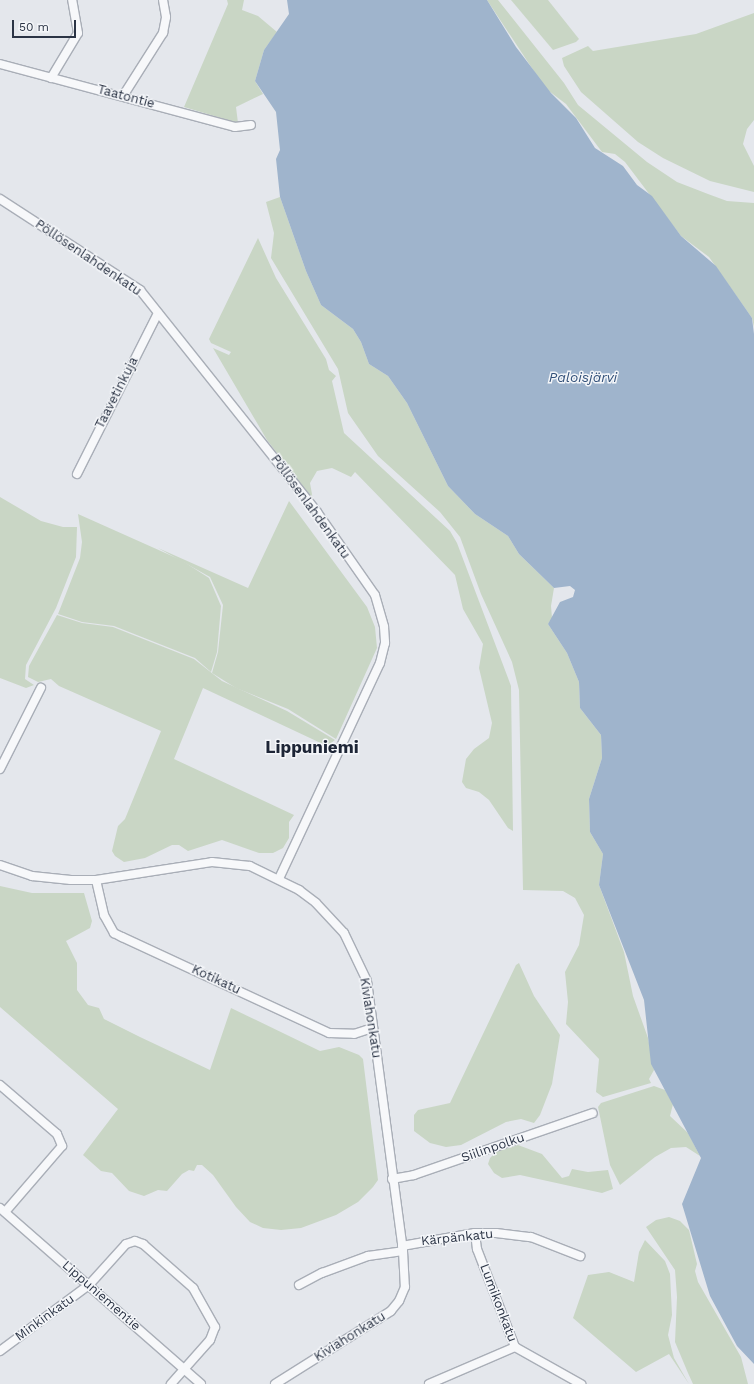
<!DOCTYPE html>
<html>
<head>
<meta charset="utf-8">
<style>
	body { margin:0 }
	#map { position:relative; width:754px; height:1384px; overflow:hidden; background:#e4e7ec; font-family:"Work Sans",sans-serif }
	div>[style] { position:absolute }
	.green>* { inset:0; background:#c9d6c5 }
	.water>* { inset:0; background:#9fb4cc }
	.roads { filter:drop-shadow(1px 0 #a9aeb7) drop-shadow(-1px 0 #a9aeb7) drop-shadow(0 1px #a9aeb7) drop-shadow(0 -1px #a9aeb7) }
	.street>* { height:8px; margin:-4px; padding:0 4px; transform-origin:4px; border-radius:4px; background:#f7f8fa }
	span { translate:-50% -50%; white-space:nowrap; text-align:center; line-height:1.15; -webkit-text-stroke:3px #f4f6f9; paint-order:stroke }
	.street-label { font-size:13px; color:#2b3445 }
	.water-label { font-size:14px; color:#34527a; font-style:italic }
	.district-label { font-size:17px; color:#1d2536; font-weight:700 }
	.scale { position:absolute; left:12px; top:20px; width:64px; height:18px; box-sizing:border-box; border:2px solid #2b3445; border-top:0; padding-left:5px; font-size:12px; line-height:14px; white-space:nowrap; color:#2b3445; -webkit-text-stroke:3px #f4f6f9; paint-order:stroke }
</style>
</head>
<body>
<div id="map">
	<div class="green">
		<div style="clip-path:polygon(227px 0,244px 0,242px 10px,258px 16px,277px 32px,264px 50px,255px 81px,263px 94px,236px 107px,238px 123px,184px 107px,228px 4px)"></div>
		<div style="clip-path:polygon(487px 0,498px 0,564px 83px,578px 105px,647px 162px,677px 182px,708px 194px,727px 201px,754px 203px,754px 327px,752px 318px,709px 257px,681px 236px,625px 162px,615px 154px,602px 152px,566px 104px,545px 88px)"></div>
		<div style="clip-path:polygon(511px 0,548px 0,579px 39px,576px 42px,553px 50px)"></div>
		<div style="clip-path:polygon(754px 13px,754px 120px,747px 129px,743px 144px,754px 166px,754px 192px,710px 181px,663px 158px,638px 142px,581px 92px,564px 66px,562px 58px,588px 46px,593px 51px,696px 34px)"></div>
		<div style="clip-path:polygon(280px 197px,306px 271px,321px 305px,353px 329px,361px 342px,369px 364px,388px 376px,407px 403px,448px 486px,475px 514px,508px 536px,519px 554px,554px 588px,551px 606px,552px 618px,548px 624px,567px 653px,579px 682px,580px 708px,601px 735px,602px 758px,589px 799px,590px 832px,603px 854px,599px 885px,624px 952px,633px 996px,648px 1038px,654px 1070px,649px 1079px,651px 1083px,603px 1097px,596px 1092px,599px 1059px,566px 1024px,568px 1002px,565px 972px,579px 945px,584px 915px,575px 898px,563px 891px,523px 890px,519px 690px,512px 662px,481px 594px,460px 537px,440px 512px,378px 456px,348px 413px,338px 369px,271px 258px,274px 233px,266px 202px)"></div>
		<div style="clip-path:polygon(258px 238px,276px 278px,326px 359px,329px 370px,336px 376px,332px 381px,344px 433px,450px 531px,457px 543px,511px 686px,513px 831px,508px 828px,489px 800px,479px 792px,466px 788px,462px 782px,466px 759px,474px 749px,489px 738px,492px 723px,479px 668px,483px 644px,463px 609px,455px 575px,355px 472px,351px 477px,332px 468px,317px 471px,310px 483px,313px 500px,267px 440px,213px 348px,229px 355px,231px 352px,211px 343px,209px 339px)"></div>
		<div style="clip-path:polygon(0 497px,41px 521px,63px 527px,77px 527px,76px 557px,56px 608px,26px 665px,25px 679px,34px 685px,26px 688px,0 678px)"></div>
		<div style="clip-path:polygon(289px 501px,367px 607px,375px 627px,377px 648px,336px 739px,288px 709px,236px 688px,212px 673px,218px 652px,223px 605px,210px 577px,158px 548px,248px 588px)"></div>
		<div style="clip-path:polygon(78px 514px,181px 560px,209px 578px,221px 606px,217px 652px,211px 672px,195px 658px,114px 626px,82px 622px,58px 614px,80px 558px,82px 542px)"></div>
		<div style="clip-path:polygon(57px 615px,82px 623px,113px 627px,194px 659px,222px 681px,287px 711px,335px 740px,327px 746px,203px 688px,174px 759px,294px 815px,289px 822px,289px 838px,283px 848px,273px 853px,259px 853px,222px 840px,188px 851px,179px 845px,172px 845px,145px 858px,124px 862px,115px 856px,112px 851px,118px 826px,125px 819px,161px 731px,59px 686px,51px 679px,38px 682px,28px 677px,29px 666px)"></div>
		<div style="clip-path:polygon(0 886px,32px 893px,84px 893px,92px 921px,90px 928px,66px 941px,77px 963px,77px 990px,88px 1005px,99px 1008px,104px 1019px,140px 1037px,210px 1070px,231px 1008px,320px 1051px,339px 1047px,359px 1055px,363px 1059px,378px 1180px,373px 1187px,358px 1202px,336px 1215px,301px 1228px,281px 1230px,263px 1228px,250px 1222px,236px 1207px,213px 1175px,202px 1165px,197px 1165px,194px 1171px,189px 1170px,182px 1174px,167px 1191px,158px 1190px,144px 1196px,129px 1191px,112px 1173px,101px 1171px,83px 1155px,118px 1109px,0 1007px)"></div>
		<div style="clip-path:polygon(519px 963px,534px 996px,560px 1035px,552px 1084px,540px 1115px,534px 1123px,521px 1119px,506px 1122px,461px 1145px,446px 1147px,430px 1143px,414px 1131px,414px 1115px,418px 1110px,450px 1103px,516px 965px)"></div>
		<div style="clip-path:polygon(654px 1086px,665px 1090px,673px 1104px,670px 1116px,688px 1133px,700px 1156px,686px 1147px,671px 1148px,655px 1157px,620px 1185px,610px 1165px,598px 1107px,601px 1103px)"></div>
		<div style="clip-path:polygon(518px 1145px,542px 1154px,562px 1178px,569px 1176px,572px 1169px,588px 1172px,608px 1170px,613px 1189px,602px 1193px,520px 1175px,502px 1178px,494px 1173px,488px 1164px,490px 1158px,496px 1152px)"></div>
		<div style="clip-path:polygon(669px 1217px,680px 1221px,689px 1230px,697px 1264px,695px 1271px,698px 1282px,741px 1357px,748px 1384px,693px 1384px,688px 1373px,675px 1342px,677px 1297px,675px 1270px,646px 1227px,656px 1220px)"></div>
		<div style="clip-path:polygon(645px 1240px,665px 1261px,670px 1274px,672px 1315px,668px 1335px,674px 1358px,689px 1384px,669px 1354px,636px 1372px,573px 1318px,588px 1275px,609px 1272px,634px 1282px,639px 1252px)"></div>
	</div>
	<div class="water">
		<div style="clip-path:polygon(287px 0,487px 0,516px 47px,551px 93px,576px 118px,595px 148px,623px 166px,637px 185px,652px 196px,681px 236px,716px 266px,752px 318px,754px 334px,754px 1364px,737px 1346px,710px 1296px,682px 1204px,701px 1158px,651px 1064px,644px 1000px,599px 885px,603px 854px,590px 832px,589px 799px,602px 758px,601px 735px,580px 708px,579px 682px,567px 653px,548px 624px,560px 602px,573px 597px,575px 590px,570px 586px,554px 588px,519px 554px,508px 536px,475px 514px,448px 486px,407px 403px,388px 376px,369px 364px,361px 342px,353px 329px,321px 305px,306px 271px,280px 197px,276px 159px,280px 150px,276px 112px,255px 81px,264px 50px,289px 14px)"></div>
	</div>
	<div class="roads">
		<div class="street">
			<div style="left:0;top:64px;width:243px;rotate:15deg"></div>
			<div style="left:235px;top:127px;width:16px;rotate:-7deg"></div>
			<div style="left:51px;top:78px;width:52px;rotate:-59deg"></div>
			<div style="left:78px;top:33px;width:34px;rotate:-100deg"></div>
			<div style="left:123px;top:96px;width:75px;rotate:-57.6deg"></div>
			<div style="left:163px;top:33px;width:16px;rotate:-79deg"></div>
			<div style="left:166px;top:17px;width:17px;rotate:-100deg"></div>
			<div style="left:0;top:199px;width:167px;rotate:33deg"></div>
			<div style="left:140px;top:290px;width:284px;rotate:51.4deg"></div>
			<div style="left:317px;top:512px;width:101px;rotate:55.1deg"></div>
			<div style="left:375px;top:595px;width:33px;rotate:74deg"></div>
			<div style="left:384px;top:627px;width:16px;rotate:86deg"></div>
			<div style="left:385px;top:643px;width:21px;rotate:104deg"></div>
			<div style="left:380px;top:663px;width:238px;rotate:115.1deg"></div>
			<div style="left:77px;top:474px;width:180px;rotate:-63.3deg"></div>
			<div style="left:0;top:769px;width:91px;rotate:-63.2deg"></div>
			<div style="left:0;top:865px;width:34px;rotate:19deg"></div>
			<div style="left:32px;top:876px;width:39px;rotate:6deg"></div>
			<div style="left:71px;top:880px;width:25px"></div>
			<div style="left:96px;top:880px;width:117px;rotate:-8.8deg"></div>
			<div style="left:212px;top:862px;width:38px;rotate:6deg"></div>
			<div style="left:250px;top:866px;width:55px;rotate:26.1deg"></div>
			<div style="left:299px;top:890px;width:21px;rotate:37deg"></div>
			<div style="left:316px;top:903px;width:41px;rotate:47deg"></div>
			<div style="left:344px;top:933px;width:53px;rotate:64.4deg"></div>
			<div style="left:367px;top:981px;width:272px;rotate:82.4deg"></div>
			<div style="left:403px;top:1251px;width:36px;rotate:87deg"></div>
			<div style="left:405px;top:1287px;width:15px;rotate:113deg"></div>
			<div style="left:399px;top:1301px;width:13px;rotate:129deg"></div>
			<div style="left:391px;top:1311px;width:137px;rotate:147.8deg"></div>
			<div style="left:96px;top:880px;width:36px;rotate:77deg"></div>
			<div style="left:104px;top:915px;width:21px;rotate:61deg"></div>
			<div style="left:114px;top:933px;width:9px;rotate:27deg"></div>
			<div style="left:122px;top:937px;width:228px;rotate:24.9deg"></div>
			<div style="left:329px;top:1033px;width:25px;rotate:2deg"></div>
			<div style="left:354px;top:1034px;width:20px;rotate:-18deg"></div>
			<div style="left:0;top:1085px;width:75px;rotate:40.7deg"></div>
			<div style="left:57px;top:1134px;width:13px;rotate:67deg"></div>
			<div style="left:62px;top:1146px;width:87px;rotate:130.8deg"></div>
			<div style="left:392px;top:1179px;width:22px;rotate:-10deg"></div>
			<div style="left:414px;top:1175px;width:189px;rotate:-19.1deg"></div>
			<div style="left:0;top:1208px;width:267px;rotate:41.2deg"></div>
			<div style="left:475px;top:1233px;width:16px;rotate:83deg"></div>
			<div style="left:477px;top:1249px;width:105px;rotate:68.8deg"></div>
			<div style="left:515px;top:1347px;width:76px;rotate:29.3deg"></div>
			<div style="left:402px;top:1246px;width:74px;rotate:-10.1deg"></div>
			<div style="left:475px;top:1233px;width:21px"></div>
			<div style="left:496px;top:1233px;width:35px;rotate:7deg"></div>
			<div style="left:531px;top:1237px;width:53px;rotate:21.2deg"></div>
			<div style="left:299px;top:1285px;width:26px;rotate:-28deg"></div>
			<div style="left:322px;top:1273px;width:49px;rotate:-20.3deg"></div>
			<div style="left:368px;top:1256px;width:35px;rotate:-8deg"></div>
			<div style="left:0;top:1351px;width:111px;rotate:-36.6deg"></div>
			<div style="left:89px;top:1285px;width:55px;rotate:-47.9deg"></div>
			<div style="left:126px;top:1244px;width:9px;rotate:-18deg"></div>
			<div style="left:135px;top:1241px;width:9px;rotate:21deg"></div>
			<div style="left:143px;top:1244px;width:67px;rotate:41.3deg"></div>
			<div style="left:193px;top:1288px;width:45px;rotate:60.6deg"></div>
			<div style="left:215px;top:1327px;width:14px;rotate:111deg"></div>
			<div style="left:210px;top:1340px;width:59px;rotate:131.6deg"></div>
			<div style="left:429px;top:1384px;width:94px;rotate:-23.3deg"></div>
		</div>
	</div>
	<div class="street-label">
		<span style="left:126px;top:97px;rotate:15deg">Taatontie</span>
		<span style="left:88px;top:258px;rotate:34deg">Pöllösenlahdenkatu</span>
		<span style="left:117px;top:393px;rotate:-63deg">Taavetinkuja</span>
		<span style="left:310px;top:507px;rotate:54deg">Pöllösenlahdenkatu</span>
		<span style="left:216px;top:980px;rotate:25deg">Kotikatu</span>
		<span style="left:370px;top:1018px;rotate:81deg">Kiviahonkatu</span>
		<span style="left:493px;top:1148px;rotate:-19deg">Siilinpolku</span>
		<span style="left:457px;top:1238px;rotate:-6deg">Kärpänkatu</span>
		<span style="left:101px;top:1296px;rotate:41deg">Lippuniementie</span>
		<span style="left:498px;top:1303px;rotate:69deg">Lumikonkatu</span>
		<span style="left:45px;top:1318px;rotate:-36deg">Minkinkatu</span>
		<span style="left:350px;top:1337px;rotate:-32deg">Kiviahonkatu</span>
	</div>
	<div class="water-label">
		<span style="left:583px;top:377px">Paloisjärvi</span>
	</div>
	<div class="district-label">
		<span style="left:312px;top:748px">Lippuniemi</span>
	</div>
	<div class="scale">50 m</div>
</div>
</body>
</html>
